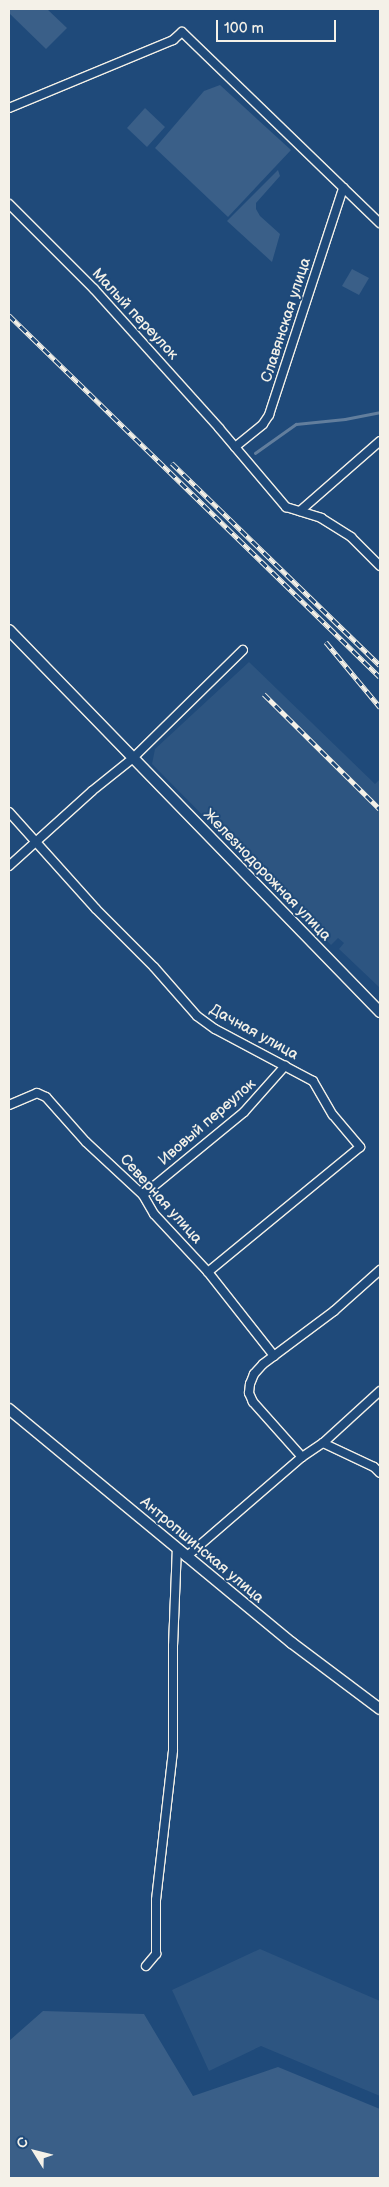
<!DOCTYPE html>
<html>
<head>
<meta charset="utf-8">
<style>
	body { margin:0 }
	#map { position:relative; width:389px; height:2187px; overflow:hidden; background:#1f4a7a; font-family:"Balsamiq Sans",sans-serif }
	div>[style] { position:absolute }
	.built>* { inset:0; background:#2d5581 }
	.green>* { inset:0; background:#3a5f88 }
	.stream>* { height:2.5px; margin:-1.25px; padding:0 1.25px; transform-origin:1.25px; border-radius:1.25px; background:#627e9d }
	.roads { filter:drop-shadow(1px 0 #f4f1e8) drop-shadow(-1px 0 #f4f1e8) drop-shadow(0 1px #f4f1e8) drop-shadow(0 -1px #f4f1e8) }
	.street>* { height:8px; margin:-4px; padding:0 4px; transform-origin:4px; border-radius:4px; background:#1f4a7a }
	.secondary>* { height:10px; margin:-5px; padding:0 5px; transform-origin:5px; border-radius:5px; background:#1f4a7a }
	.rail>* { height:4.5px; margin-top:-2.25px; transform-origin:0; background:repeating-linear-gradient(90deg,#1f4a7a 0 8px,#f4f1e8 0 16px); box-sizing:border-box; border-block:1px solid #f4f1e8 }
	span { translate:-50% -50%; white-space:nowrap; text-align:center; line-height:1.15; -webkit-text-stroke:4px #1f4a7a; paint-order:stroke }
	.street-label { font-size:15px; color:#f4f1e8 }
	.frame { position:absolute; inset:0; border:10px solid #f4f1e8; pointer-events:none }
	.north { position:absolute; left:10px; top:2127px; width:50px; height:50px; -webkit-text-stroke:4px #1f4a7a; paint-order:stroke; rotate:306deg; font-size:14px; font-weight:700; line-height:20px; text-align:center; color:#f4f1e8 }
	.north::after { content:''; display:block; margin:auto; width:18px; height:22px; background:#f4f1e8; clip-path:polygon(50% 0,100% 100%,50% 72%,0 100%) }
	.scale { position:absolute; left:216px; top:20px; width:120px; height:22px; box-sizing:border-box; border:2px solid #f4f1e8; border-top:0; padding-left:6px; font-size:15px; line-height:18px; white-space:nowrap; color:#f4f1e8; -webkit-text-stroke:4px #1f4a7a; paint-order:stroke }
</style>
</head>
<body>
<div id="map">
	<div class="built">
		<div style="clip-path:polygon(249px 662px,375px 784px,380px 779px,380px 988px,339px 949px,344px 943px,338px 938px,331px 945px,152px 764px,155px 749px)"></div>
		<div style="clip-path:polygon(260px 1949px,380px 2001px,380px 2096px,261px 2046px,209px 2071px,172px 1990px)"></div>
	</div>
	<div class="green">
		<div style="clip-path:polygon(9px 9px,47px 9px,67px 28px,46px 49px,9px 13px)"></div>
		<div style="clip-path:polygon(220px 85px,291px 150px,228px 217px,155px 148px,204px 91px)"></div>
		<div style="clip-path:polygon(145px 108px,165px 127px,147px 147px,127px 128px)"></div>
		<div style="clip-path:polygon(278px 170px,280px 176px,256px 203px,256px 209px,260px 216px,280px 234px,272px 262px,227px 221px)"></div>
		<div style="clip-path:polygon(352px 269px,369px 278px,359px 295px,342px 286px)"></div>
		<div style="clip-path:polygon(43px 2011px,144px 2014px,193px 2096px,278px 2067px,380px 2109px,380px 2178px,9px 2178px,9px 2041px)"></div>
	</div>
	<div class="stream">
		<div style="left:255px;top:453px;width:50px;rotate:-35.3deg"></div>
		<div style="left:296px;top:424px;width:49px;rotate:-5.8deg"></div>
		<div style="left:345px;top:419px;width:36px;rotate:-11deg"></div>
	</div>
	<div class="roads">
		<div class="street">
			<div style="left:9px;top:108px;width:178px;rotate:-22.5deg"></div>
			<div style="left:173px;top:40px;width:12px;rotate:-42deg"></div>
			<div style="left:182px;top:32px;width:275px;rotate:44deg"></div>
			<div style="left:9px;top:204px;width:120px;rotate:45deg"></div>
			<div style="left:94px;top:289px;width:187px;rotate:48deg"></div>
			<div style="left:219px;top:428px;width:104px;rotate:49.7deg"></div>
			<div style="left:286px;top:507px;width:37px;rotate:17deg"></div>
			<div style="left:321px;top:518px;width:36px;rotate:32deg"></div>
			<div style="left:351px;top:537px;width:41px;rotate:45deg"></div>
			<div style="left:235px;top:447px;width:36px;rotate:-39deg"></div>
			<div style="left:263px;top:424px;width:11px;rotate:-56deg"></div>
			<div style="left:269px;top:415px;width:239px;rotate:-71.9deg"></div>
			<div style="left:300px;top:511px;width:106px;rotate:-41.2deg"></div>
			<div style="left:9px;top:812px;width:130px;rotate:48.1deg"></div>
			<div style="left:96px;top:909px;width:82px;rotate:45deg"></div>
			<div style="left:154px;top:967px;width:65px;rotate:48.7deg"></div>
			<div style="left:197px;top:1016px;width:22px;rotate:36deg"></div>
			<div style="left:215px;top:1029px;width:111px;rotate:28deg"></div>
			<div style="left:313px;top:1081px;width:39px;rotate:60deg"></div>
			<div style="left:333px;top:1115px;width:42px;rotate:49.8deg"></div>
			<div style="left:360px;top:1147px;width:197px;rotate:140.6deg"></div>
			<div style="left:9px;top:866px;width:112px;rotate:-42.1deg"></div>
			<div style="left:92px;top:791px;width:53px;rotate:-38.8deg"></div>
			<div style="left:133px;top:758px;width:154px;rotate:-44.5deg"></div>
			<div style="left:9px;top:1105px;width:30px;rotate:-23deg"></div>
			<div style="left:37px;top:1093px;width:10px;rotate:24deg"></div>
			<div style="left:46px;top:1097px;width:60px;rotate:48.4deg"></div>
			<div style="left:86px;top:1142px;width:78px;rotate:42.9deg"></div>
			<div style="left:143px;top:1195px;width:22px;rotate:60deg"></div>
			<div style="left:154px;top:1214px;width:79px;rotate:47deg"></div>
			<div style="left:208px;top:1272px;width:107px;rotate:51.8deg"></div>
			<div style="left:143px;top:1195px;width:131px;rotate:-39.4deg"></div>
			<div style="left:244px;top:1112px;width:62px;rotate:-48.3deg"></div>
			<div style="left:323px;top:1443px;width:56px;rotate:25.2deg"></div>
			<div style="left:374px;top:1467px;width:8px;rotate:45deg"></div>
			<div style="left:302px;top:1457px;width:74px;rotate:-131.7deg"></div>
			<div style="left:253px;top:1402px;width:10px;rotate:-114deg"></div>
			<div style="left:249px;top:1393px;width:9px;rotate:-84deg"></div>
			<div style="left:250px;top:1384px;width:11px;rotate:-68deg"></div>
			<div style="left:254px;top:1374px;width:13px;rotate:-48deg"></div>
			<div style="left:263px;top:1364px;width:89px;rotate:-36.7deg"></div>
			<div style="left:334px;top:1311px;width:62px;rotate:-41.7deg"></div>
			<div style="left:186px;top:1557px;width:153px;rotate:-40.8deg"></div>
			<div style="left:302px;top:1457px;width:25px;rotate:-34deg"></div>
			<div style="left:323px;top:1443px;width:77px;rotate:-42.4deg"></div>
			<div style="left:146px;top:1966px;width:16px;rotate:-50deg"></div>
			<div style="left:156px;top:1954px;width:54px;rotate:-90deg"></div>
			<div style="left:156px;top:1900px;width:151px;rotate:-83.5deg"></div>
			<div style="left:173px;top:1750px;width:104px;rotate:-90deg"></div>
			<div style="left:173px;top:1646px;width:98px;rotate:-87.7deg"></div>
		</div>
		<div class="secondary">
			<div style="left:9px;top:630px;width:533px;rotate:45.84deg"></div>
			<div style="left:9px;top:1409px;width:367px;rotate:39.6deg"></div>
			<div style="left:292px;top:1643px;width:110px;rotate:36.9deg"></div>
		</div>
	</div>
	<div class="rail">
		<div style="left:9px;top:315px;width:518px;rotate:44.3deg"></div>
		<div style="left:172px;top:463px;width:290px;rotate:44.2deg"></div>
		<div style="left:326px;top:642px;width:85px;rotate:50.3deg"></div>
		<div style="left:264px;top:694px;width:163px;rotate:44.8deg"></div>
	</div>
	<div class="street-label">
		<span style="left:135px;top:314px;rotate:47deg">Малый переулок</span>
		<span style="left:286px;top:320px;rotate:-72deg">Славянская улица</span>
		<span style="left:267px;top:875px;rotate:46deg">Железнодорожная улица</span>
		<span style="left:254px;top:1032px;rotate:29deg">Дачная улица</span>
		<span style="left:207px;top:1122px;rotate:-41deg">Ивовый переулок</span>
		<span style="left:161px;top:1199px;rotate:48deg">Северная улица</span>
		<span style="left:202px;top:1550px;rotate:40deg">Антропшинская улица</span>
	</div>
	<div class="frame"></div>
	<div class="north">С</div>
	<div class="scale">100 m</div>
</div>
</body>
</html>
